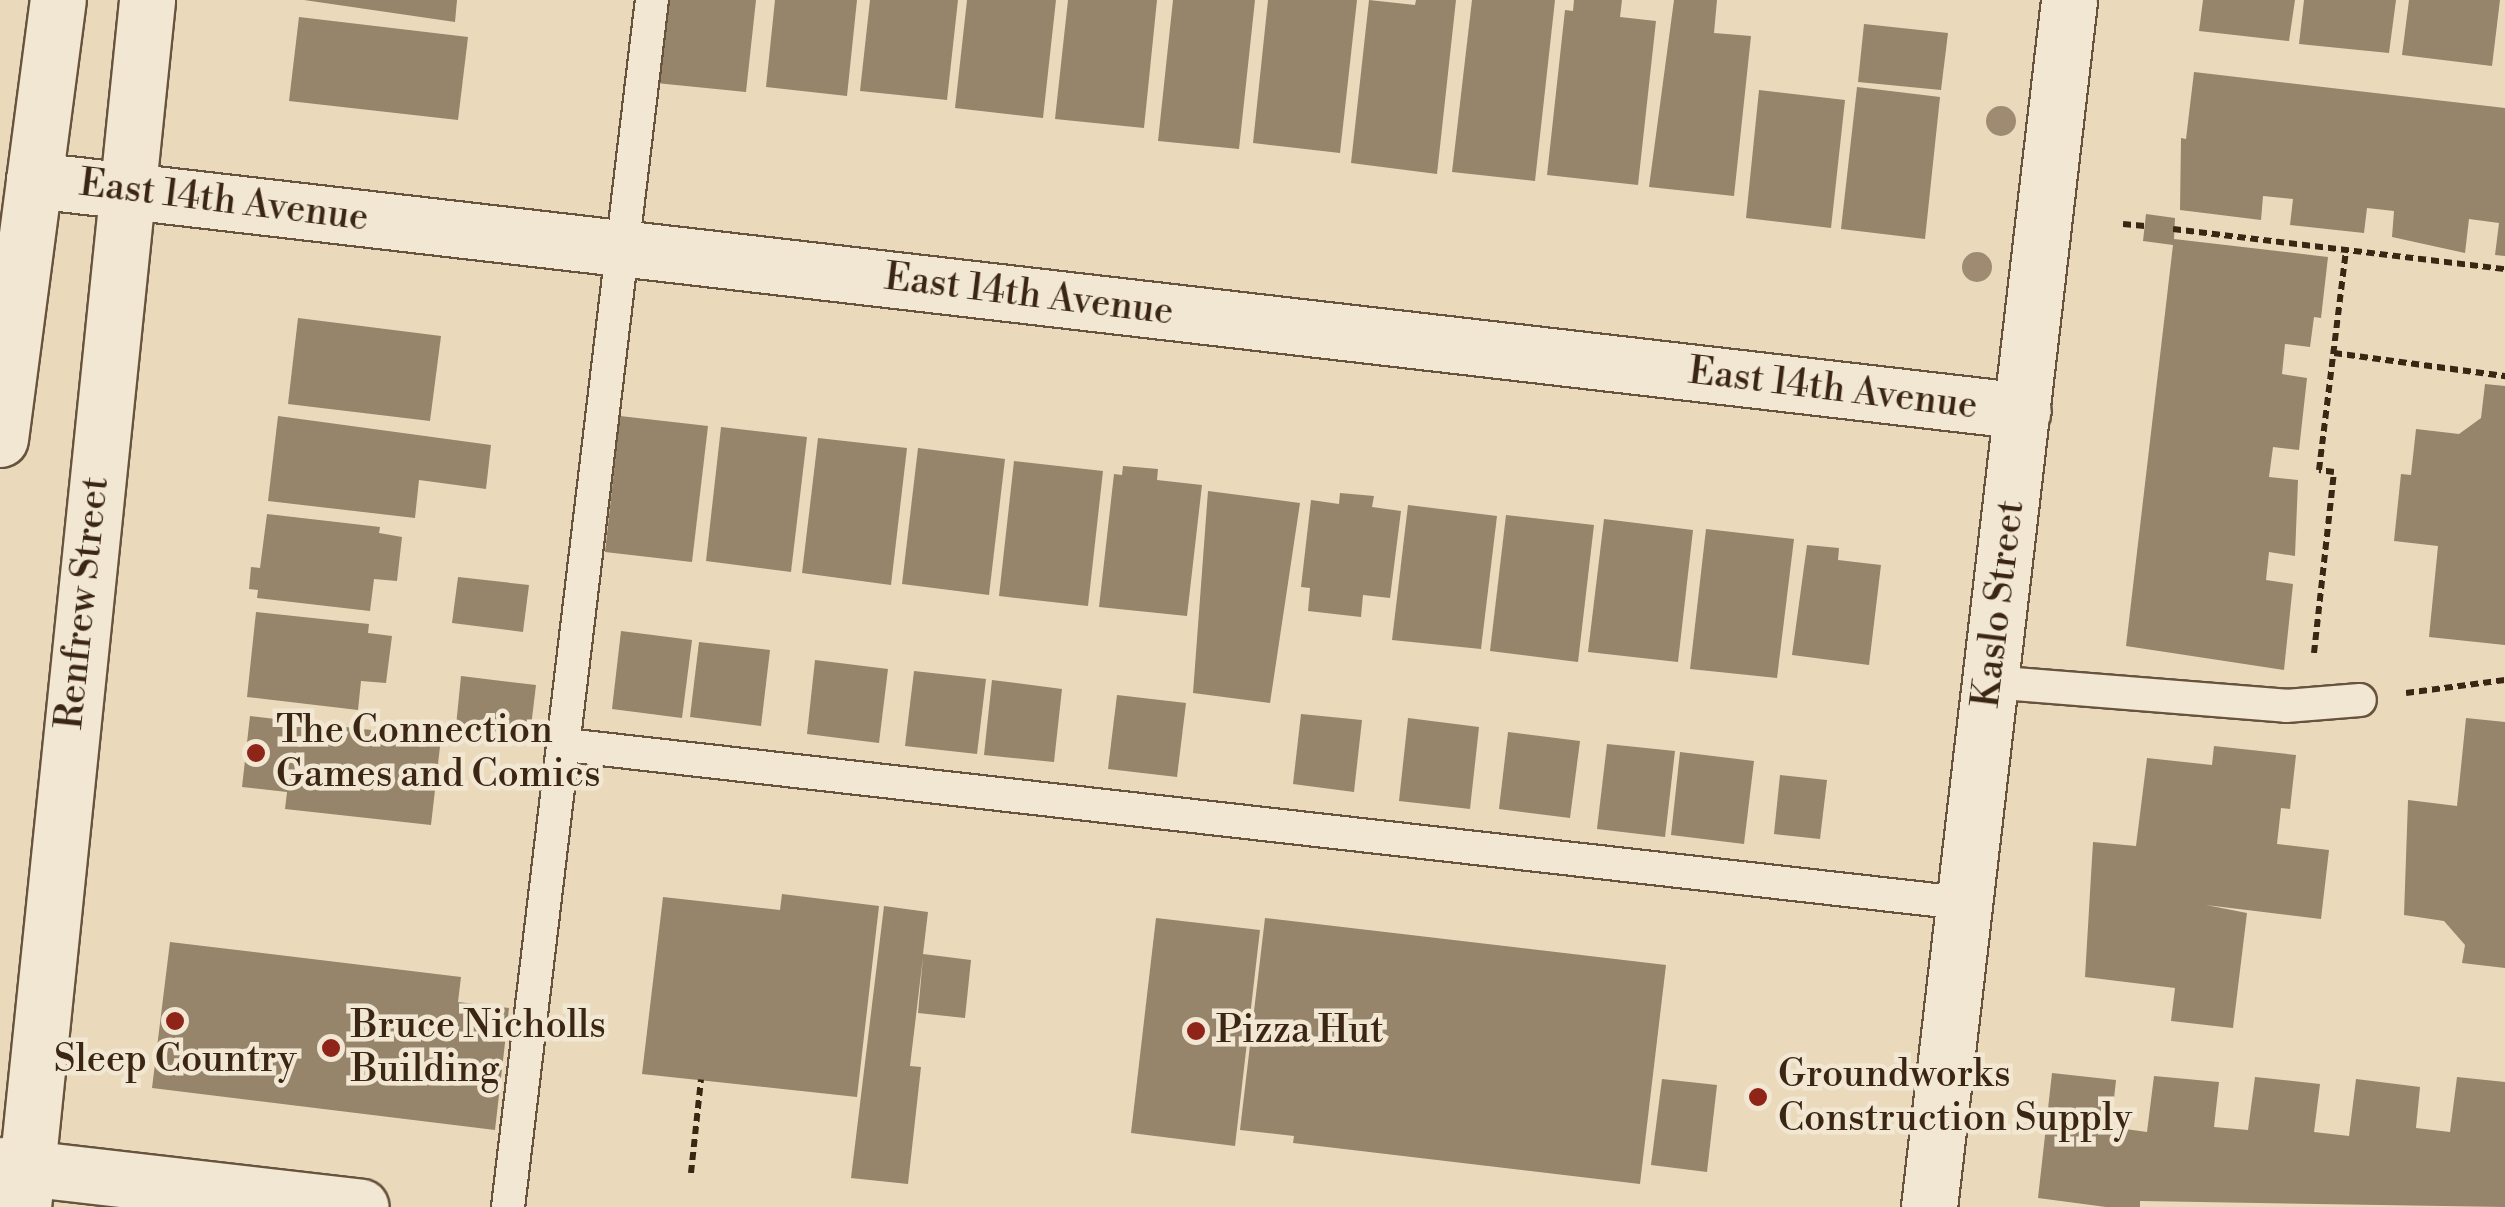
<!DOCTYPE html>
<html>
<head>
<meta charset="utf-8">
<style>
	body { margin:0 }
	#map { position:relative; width:2505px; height:1207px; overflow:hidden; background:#eadabb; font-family:"Libre Bodoni",serif }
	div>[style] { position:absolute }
	.building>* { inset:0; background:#96846b }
	.path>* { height:6px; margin-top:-3px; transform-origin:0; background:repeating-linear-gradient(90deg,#3b2614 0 8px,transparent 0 13px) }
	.roads { filter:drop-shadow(2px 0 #67533e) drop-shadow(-2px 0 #67533e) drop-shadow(0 2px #67533e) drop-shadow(0 -2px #67533e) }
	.service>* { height:32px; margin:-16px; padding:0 16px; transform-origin:16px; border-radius:16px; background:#f1e7d3 }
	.minor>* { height:55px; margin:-27.5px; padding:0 27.5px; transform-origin:27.5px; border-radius:27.5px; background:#f1e7d3 }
	.tertiary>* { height:55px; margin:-27.5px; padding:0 27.5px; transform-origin:27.5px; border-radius:27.5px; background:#f1e7d3 }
	.secondary>* { height:55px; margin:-27.5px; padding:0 27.5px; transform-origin:27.5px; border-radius:27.5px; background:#f1e7d3 }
	.trees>* { width:30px; height:30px; margin:-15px; border-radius:50%; background:#9e8b72 }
	.dots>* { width:28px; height:28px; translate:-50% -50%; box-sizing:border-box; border:5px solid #f1e7d3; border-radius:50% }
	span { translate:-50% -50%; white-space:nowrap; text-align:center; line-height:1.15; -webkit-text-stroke:9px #f1e7d3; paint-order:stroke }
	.street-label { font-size:38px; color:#3b2614 }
	.poi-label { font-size:38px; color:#3b2614 }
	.left { translate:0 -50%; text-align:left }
</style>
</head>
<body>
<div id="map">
	<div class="building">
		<div style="clip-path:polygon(304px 0,457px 0,455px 22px)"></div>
		<div style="clip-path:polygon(665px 0,756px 0,746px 92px,656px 83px)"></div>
		<div style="clip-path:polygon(775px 0,857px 0,847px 96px,766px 87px)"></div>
		<div style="clip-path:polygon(870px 0,958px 0,947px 100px,860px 91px)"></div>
		<div style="clip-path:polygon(967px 0,1056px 0,1043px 118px,955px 108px)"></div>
		<div style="clip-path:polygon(1068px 0,1157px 0,1144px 128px,1055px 119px)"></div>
		<div style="clip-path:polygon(1173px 0,1255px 0,1239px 149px,1158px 141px)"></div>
		<div style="clip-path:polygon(1268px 0,1357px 0,1340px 153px,1253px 143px)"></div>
		<div style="clip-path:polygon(1369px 0,1415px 5px,1416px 0,1456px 0,1437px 174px,1351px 163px)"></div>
		<div style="clip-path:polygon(1472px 0,1555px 0,1535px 181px,1452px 172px)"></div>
		<div style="clip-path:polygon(1574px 0,1622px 0,1620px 17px,1656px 21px,1638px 185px,1547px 175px,1565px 10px,1573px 11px)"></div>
		<div style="clip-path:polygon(1674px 0,1717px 0,1714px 33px,1751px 36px,1734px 196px,1649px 187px)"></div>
		<div style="clip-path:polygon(2203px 0,2295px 0,2289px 41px,2199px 31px)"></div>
		<div style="clip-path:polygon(2304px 0,2396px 0,2389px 53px,2299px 44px)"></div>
		<div style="clip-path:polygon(2409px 0,2500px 0,2492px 66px,2402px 55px)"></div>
		<div style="clip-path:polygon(299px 17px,468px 37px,458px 120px,289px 101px)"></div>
		<div style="clip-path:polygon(1864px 24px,1948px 33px,1941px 90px,1858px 82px)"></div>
		<div style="clip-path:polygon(2194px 72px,2505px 108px,2505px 256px,2495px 255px,2499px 223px,2469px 219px,2465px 253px,2392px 237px,2394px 211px,2367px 208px,2364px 233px,2290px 225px,2293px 199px,2263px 196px,2261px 220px,2180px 210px,2181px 138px,2186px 139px)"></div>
		<div style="clip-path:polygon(1857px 87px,1940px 97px,1925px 239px,1841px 229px)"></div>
		<div style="clip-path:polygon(1759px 90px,1845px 100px,1831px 228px,1746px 218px)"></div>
		<div style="clip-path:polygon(2146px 214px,2175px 218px,2174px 239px,2328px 257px,2321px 318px,2314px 317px,2310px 347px,2285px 344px,2282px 374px,2307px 378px,2299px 450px,2273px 447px,2269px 477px,2298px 480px,2295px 556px,2269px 552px,2266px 580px,2293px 584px,2284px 670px,2126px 646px,2173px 245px,2143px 241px)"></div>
		<div style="clip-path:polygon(298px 318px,441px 336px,430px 421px,288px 404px)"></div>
		<div style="clip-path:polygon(2485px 384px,2505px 386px,2505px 645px,2429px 637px,2438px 546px,2394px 541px,2401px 474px,2411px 475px,2416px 429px,2459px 434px,2481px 418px)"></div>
		<div style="clip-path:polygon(278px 416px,491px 445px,486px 489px,419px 480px,415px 518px,268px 501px)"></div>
		<div style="clip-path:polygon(620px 416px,708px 426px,692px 562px,605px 552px)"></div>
		<div style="clip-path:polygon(721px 427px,807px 437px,791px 572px,706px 561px)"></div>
		<div style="clip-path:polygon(818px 438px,907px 448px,891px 585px,802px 573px)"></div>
		<div style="clip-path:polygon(918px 448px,1005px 459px,989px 595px,902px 584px)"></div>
		<div style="clip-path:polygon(1014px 461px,1103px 471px,1088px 606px,999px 596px)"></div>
		<div style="clip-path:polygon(1123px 466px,1158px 469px,1157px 480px,1202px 485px,1187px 616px,1099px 607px,1114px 474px,1122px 475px)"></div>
		<div style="clip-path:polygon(1208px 491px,1300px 503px,1270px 703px,1193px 693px)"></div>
		<div style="clip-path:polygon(1340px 493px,1374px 496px,1372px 507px,1401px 511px,1390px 598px,1363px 595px,1361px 617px,1308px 611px,1310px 588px,1301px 587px,1311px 500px,1339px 504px)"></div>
		<div style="clip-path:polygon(1408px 505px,1497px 516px,1481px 649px,1392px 640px)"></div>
		<div style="clip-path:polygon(267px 514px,380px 527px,379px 533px,402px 537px,397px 581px,374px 579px,370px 611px,257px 598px,258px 590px,249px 589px,251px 567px,260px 568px)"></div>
		<div style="clip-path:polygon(1506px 515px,1594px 525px,1578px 662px,1490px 651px)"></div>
		<div style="clip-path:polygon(1604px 519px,1693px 530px,1678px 662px,1588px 652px)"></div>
		<div style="clip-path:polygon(1706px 529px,1794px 539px,1777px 678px,1690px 669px)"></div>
		<div style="clip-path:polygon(1807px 545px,1839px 548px,1838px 560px,1881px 565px,1869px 665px,1792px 655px)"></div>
		<div style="clip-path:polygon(458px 577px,529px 585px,523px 632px,452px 623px)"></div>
		<div style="clip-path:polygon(256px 612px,369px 624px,368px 633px,392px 636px,386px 683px,361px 681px,358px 710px,247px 697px)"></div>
		<div style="clip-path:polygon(621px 631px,692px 640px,682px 718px,612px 709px)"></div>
		<div style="clip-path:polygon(699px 642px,770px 650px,761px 726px,690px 717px)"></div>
		<div style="clip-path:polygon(815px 660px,888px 669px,879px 743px,807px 734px)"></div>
		<div style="clip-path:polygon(914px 671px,986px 679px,977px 754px,905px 746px)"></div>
		<div style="clip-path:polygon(461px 676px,536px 685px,530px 735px,456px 726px)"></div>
		<div style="clip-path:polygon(992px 680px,1062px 689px,1054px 762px,984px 755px)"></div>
		<div style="clip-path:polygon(1117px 695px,1186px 703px,1177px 777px,1108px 769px)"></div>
		<div style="clip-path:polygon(1301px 714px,1362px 720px,1354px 792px,1293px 784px)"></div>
		<div style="clip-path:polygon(250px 716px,441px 738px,431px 825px,285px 809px,287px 792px,242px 787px)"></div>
		<div style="clip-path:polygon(1408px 718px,1479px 727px,1470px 809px,1399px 801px)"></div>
		<div style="clip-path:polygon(2466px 718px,2505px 722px,2505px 968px,2462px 963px,2465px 945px,2444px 921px,2404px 915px,2408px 800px,2457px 806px)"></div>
		<div style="clip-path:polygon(1508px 732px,1580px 741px,1570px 818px,1499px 809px)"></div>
		<div style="clip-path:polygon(1607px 744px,1675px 751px,1665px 837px,1597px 829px)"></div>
		<div style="clip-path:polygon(2214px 746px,2296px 755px,2290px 809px,2281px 808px,2277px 844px,2329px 850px,2321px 919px,2206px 905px,2247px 913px,2233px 1028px,2171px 1021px,2175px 988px,2085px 977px,2093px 842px,2136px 846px,2147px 758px,2212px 765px)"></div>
		<div style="clip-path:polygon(1680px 752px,1754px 761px,1744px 844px,1671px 835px)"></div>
		<div style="clip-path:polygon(1780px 775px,1827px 780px,1820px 839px,1774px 834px)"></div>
		<div style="clip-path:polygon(782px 894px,879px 906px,857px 1097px,642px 1074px,663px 897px,780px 910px)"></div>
		<div style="clip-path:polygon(884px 906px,928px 912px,923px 954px,971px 960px,965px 1018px,918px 1013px,923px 957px,910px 1066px,921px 1067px,908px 1184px,851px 1178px)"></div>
		<div style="clip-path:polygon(1156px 918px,1260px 930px,1235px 1146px,1131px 1133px)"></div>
		<div style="clip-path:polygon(1265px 918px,1666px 965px,1640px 1184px,1293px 1143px,1294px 1136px,1240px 1130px)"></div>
		<div style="clip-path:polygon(170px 942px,461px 977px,458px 1002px,509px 1008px,495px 1130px,152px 1088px)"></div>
		<div style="clip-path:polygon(2052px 1073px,2116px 1080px,2111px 1127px,2147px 1132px,2154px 1076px,2219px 1082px,2214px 1127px,2248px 1130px,2255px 1077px,2320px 1084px,2314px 1132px,2349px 1136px,2356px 1079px,2420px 1087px,2416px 1128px,2450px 1132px,2457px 1077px,2505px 1082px,2505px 1207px,2140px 1201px,2140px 1207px,2106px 1207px,2038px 1198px)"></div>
		<div style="clip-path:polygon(1662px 1079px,1717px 1085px,1707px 1172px,1651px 1165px)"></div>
	</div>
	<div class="path">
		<div style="left:2123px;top:224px;width:22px;rotate:5deg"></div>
		<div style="left:2173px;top:229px;width:334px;rotate:6.9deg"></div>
		<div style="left:2334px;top:353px;width:173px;rotate:7.7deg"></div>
		<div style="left:2314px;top:653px;width:182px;rotate:-83.7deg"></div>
		<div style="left:2334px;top:472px;width:15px;rotate:-172deg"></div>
		<div style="left:2319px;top:470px;width:222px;rotate:-83deg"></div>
		<div style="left:2406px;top:693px;width:100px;rotate:-7.5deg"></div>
		<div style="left:691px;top:1173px;width:94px;rotate:-83.9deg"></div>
	</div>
	<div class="roads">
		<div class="service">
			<div style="left:1990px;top:682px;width:297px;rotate:4.6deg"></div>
			<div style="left:2286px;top:706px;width:74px;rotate:-4.6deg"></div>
			<div style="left:566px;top:745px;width:1405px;rotate:6.46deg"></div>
			<div style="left:508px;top:1207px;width:1216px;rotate:-83.2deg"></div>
		</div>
		<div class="minor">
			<div style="left:34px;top:180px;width:2002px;rotate:6.62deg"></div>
			<div style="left:1929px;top:1207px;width:1215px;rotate:-83.38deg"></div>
		</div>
		<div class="tertiary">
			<div style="left:0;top:439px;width:443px;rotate:-82.5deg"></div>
			<div style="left:23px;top:1207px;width:1213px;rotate:-84.13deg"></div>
		</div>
		<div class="secondary">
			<div style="left:0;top:1165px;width:363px;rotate:6.6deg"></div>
		</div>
	</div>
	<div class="trees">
		<div style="left:2001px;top:121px"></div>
		<div style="left:1977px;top:267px"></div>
	</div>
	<div class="dots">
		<div style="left:256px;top:753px;background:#8f2418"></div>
		<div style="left:175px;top:1021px;background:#8f2418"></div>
		<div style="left:1196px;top:1031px;background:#8f2418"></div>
		<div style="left:331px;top:1048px;background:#8f2418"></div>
		<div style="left:1758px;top:1097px;background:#8f2418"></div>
	</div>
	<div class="street-label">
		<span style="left:224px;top:201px;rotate:7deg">East 14th Avenue</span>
		<span style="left:1029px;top:295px;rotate:7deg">East 14th Avenue</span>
		<span style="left:1833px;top:389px;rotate:7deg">East 14th Avenue</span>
		<span style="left:83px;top:603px;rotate:-84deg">Renfrew Street</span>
		<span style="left:1999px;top:604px;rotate:-83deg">Kaslo Street</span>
	</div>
	<div class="poi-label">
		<span class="left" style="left:276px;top:753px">The Connection<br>Games and Comics</span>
		<span class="left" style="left:351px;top:1048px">Bruce Nicholls<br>Building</span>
		<span class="left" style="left:1216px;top:1031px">Pizza Hut</span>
		<span style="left:175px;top:1060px">Sleep Country</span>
		<span class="left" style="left:1778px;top:1097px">Groundworks<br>Construction Supply</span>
	</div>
</div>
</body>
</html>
